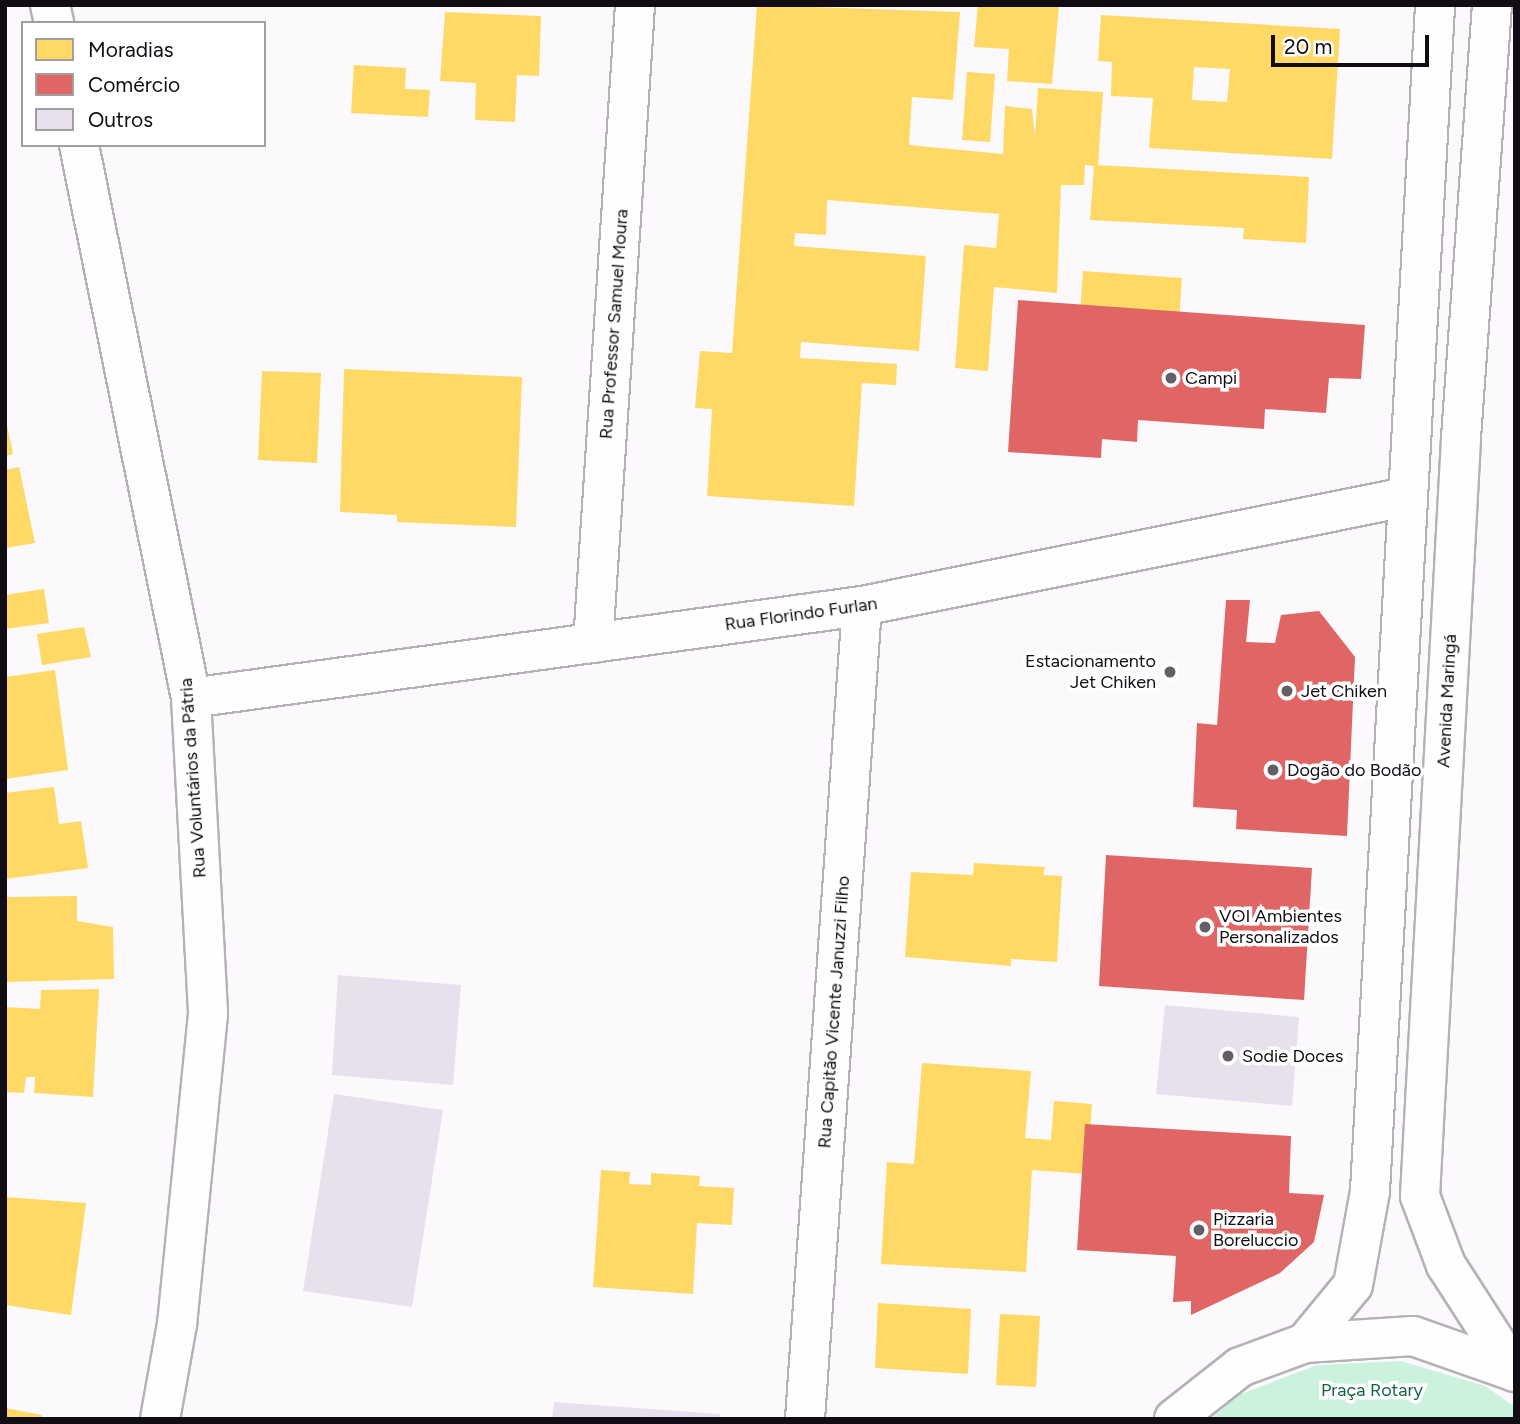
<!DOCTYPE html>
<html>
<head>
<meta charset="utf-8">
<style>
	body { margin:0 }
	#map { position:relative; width:1520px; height:1424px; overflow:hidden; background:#fbf9fc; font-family:Figtree,sans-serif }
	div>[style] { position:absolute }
	.green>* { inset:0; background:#cbf2dd }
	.homes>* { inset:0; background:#ffd966 }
	.shops>* { inset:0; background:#e06666 }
	.building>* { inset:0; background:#e9e0ee }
	.roads { filter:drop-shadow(2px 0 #b5b1b7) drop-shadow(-2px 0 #b5b1b7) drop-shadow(0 2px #b5b1b7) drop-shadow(0 -2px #b5b1b7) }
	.minor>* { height:38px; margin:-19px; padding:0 19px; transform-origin:19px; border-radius:19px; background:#fefeff }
	.secondary>* { height:38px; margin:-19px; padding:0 19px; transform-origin:19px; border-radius:19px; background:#fefeff }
	.dots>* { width:19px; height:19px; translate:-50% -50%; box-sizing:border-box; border:4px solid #fff; border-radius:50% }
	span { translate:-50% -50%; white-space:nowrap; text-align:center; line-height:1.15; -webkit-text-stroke:7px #fff; paint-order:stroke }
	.street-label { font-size:18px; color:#120c15 }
	.poi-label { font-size:18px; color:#120c15 }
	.left { translate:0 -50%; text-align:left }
	.right { translate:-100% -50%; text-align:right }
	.park-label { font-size:18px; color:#176241 }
	.frame { position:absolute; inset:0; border:7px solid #120c15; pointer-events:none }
	.legend { position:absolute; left:21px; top:21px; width:245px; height:126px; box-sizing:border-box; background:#fff; border:2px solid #a09ea1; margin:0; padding:9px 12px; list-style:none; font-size:21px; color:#120c15 }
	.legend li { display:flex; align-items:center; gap:14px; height:35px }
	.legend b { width:35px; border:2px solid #a09ea1 }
	.scale { position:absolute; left:1271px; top:35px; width:158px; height:32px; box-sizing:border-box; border:4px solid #120c15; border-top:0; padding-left:9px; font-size:21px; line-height:24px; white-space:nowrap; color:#120c15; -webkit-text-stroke:5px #fff; paint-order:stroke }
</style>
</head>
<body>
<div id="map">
	<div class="green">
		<div style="clip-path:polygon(1401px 1361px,1485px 1386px,1515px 1407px,1515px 1419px,1211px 1419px,1239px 1395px,1317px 1365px)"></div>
	</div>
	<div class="homes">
		<div style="clip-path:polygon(757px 5px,960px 12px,953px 100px,912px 97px,909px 145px,1003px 154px,1005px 106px,1032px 109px,1035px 137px,1038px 88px,1103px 92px,1098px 165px,1309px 177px,1306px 243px,1243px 239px,1244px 228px,1090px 220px,1094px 166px,1085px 165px,1084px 185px,1061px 185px,1057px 293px,994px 287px,988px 371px,955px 368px,964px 245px,996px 248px,999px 214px,827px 200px,826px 235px,795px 233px,794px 246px,926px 256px,919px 351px,801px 342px,800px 358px,897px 364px,896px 385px,862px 383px,854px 506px,707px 496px,712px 409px,695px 408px,700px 351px,732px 353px)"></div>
		<div style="clip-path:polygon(978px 5px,1059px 5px,1052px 84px,1007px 81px,1009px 49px,974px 47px)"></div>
		<div style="clip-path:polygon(445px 12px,541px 16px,539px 76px,517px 75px,515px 122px,475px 120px,476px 83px,440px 81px)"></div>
		<div style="clip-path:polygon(evenodd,1101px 15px,1340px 29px,1332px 159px,1149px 148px,1153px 98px,1111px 96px,1112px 62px,1098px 61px,1101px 15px,1194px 67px,1230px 69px,1227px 102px,1192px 100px,1194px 67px)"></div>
		<div style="clip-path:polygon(354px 65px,406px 68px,405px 89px,430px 90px,428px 117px,351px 113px)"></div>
		<div style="clip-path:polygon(967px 72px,995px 74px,990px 142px,962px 140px)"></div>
		<div style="clip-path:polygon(1083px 271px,1182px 278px,1179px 321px,1080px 314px)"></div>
		<div style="clip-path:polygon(344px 369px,522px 377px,516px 527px,397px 522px,397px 515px,340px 512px)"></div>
		<div style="clip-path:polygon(262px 371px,321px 373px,317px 463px,258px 460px)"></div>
		<div style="clip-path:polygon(5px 416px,13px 454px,5px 456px)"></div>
		<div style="clip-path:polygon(19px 467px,35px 543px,5px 548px,5px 470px)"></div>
		<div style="clip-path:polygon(44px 589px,49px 623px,5px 629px,5px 595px)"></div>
		<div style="clip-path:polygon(84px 627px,91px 657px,42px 665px,37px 634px)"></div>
		<div style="clip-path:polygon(55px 670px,68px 770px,5px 779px,5px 677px)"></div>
		<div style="clip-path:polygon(54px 787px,59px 824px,81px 821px,88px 868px,5px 879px,5px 793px)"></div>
		<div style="clip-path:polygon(974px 863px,1045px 867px,1043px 875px,1062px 876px,1057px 962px,1011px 959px,1011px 966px,905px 957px,911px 872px,973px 875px)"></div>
		<div style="clip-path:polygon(77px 896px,77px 921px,113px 927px,114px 979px,5px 982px,5px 897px)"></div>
		<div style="clip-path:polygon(99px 989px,93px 1097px,34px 1093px,35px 1077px,26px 1077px,24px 1093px,5px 1092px,5px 1007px,40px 1009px,41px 990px)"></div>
		<div style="clip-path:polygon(922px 1063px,1031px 1071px,1025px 1138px,1051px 1140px,1054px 1101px,1092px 1104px,1087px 1174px,1032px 1170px,1026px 1272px,881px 1264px,887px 1162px,914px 1164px)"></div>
		<div style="clip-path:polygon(601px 1170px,630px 1172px,629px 1184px,651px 1185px,651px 1173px,700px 1176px,699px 1186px,734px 1188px,732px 1225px,697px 1223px,693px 1294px,593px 1287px)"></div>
		<div style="clip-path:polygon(5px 1197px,86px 1203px,71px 1315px,5px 1305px)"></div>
		<div style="clip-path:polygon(1287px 1206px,1303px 1208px,1302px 1220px,1286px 1218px)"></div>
		<div style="clip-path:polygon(878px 1303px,971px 1309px,968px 1374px,875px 1368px)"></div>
		<div style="clip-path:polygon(1000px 1314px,1040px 1316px,1036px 1387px,996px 1385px)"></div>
		<div style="clip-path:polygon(5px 1408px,42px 1415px,41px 1419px,5px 1419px)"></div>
	</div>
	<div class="shops">
		<div style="clip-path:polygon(1018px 300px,1365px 325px,1361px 379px,1329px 378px,1326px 413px,1265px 409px,1264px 429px,1138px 420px,1137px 442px,1102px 439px,1101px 458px,1008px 452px)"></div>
		<div style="clip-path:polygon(1226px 600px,1250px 600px,1246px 642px,1275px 643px,1281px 615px,1319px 611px,1355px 657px,1347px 836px,1236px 829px,1237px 810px,1193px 807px,1197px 723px,1217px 725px)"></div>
		<div style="clip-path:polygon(1106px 855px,1312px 868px,1304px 1000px,1099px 986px)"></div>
		<div style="clip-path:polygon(1085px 1124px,1291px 1136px,1289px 1193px,1324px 1195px,1314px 1242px,1280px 1273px,1191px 1315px,1191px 1301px,1173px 1302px,1176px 1256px,1077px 1250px)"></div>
	</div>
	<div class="building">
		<div style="clip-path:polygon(338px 975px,461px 985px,453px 1085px,332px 1075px)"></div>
		<div style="clip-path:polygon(1165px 1005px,1299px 1017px,1292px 1106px,1156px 1094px)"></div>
		<div style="clip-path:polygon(334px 1094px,443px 1110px,412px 1307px,303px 1291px)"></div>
		<div style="clip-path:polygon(554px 1402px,720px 1414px,720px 1419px,552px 1419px)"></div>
	</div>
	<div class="roads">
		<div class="minor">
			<div style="left:50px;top:5px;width:18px;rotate:77deg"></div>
			<div style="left:79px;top:145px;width:564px;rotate:78.55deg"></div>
			<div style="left:191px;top:698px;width:316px;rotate:86.9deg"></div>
			<div style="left:208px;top:1014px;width:312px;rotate:95.7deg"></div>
			<div style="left:177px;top:1324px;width:97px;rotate:100.1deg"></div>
			<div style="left:593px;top:643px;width:639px;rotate:-86.23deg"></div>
			<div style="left:191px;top:698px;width:677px;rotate:-7.81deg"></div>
			<div style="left:862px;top:606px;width:555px;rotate:-11.33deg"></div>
			<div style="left:805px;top:1419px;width:815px;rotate:-85.99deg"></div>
		</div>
		<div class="secondary">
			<div style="left:1492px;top:5px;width:435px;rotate:94.1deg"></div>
			<div style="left:1461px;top:439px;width:758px;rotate:93.1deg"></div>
			<div style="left:1420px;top:1196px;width:74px;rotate:69.4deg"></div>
			<div style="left:1446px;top:1265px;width:127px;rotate:57.2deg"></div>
			<div style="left:1305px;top:1343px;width:75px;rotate:-50.4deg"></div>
			<div style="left:1353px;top:1285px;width:96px;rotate:-79.7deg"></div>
			<div style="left:1370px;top:1191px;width:1188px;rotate:-86.86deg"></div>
			<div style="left:1174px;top:1419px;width:84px;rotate:-38.2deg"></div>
			<div style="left:1240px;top:1367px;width:69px;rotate:-20.3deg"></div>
			<div style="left:1305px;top:1343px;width:108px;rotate:-3.7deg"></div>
			<div style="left:1413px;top:1336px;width:108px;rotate:19.4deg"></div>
		</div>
	</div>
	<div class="dots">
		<div style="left:1171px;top:378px;background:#645f66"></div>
		<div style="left:1170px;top:672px;background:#645f66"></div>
		<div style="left:1287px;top:691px;background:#645f66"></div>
		<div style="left:1273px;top:770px;background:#645f66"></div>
		<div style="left:1205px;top:927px;background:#645f66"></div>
		<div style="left:1228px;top:1056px;background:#645f66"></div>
		<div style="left:1199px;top:1230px;background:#645f66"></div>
	</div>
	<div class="street-label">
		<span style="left:614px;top:324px;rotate:-86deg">Rua Professor Samuel Moura</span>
		<span style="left:801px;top:614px;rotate:-8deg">Rua Florindo Furlan</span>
		<span style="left:1447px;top:701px;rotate:-87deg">Avenida Maringá</span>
		<span style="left:193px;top:778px;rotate:-94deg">Rua Voluntários da Pátria</span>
		<span style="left:834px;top:1012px;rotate:-86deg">Rua Capitão Vicente Januzzi Filho</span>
	</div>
	<div class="poi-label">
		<span class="left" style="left:1185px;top:378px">Campi</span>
		<span class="right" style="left:1156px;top:672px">Estacionamento<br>Jet Chiken</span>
		<span class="left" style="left:1301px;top:691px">Jet Chiken</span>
		<span class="left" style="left:1287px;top:770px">Dogão do Bodão</span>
		<span class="left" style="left:1219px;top:927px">VOI Ambientes<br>Personalizados</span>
		<span class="left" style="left:1242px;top:1056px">Sodie Doces</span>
		<span class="left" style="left:1213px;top:1230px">Pizzaria<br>Boreluccio</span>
	</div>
	<div class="park-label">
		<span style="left:1372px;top:1390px">Praça Rotary</span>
	</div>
	<div class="frame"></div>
	<ul class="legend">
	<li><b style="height:19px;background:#ffd966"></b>Moradias</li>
	<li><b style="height:19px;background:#e06666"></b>Comércio</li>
	<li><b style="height:19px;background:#e9e0ee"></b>Outros</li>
	</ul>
	<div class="scale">20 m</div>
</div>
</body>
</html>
